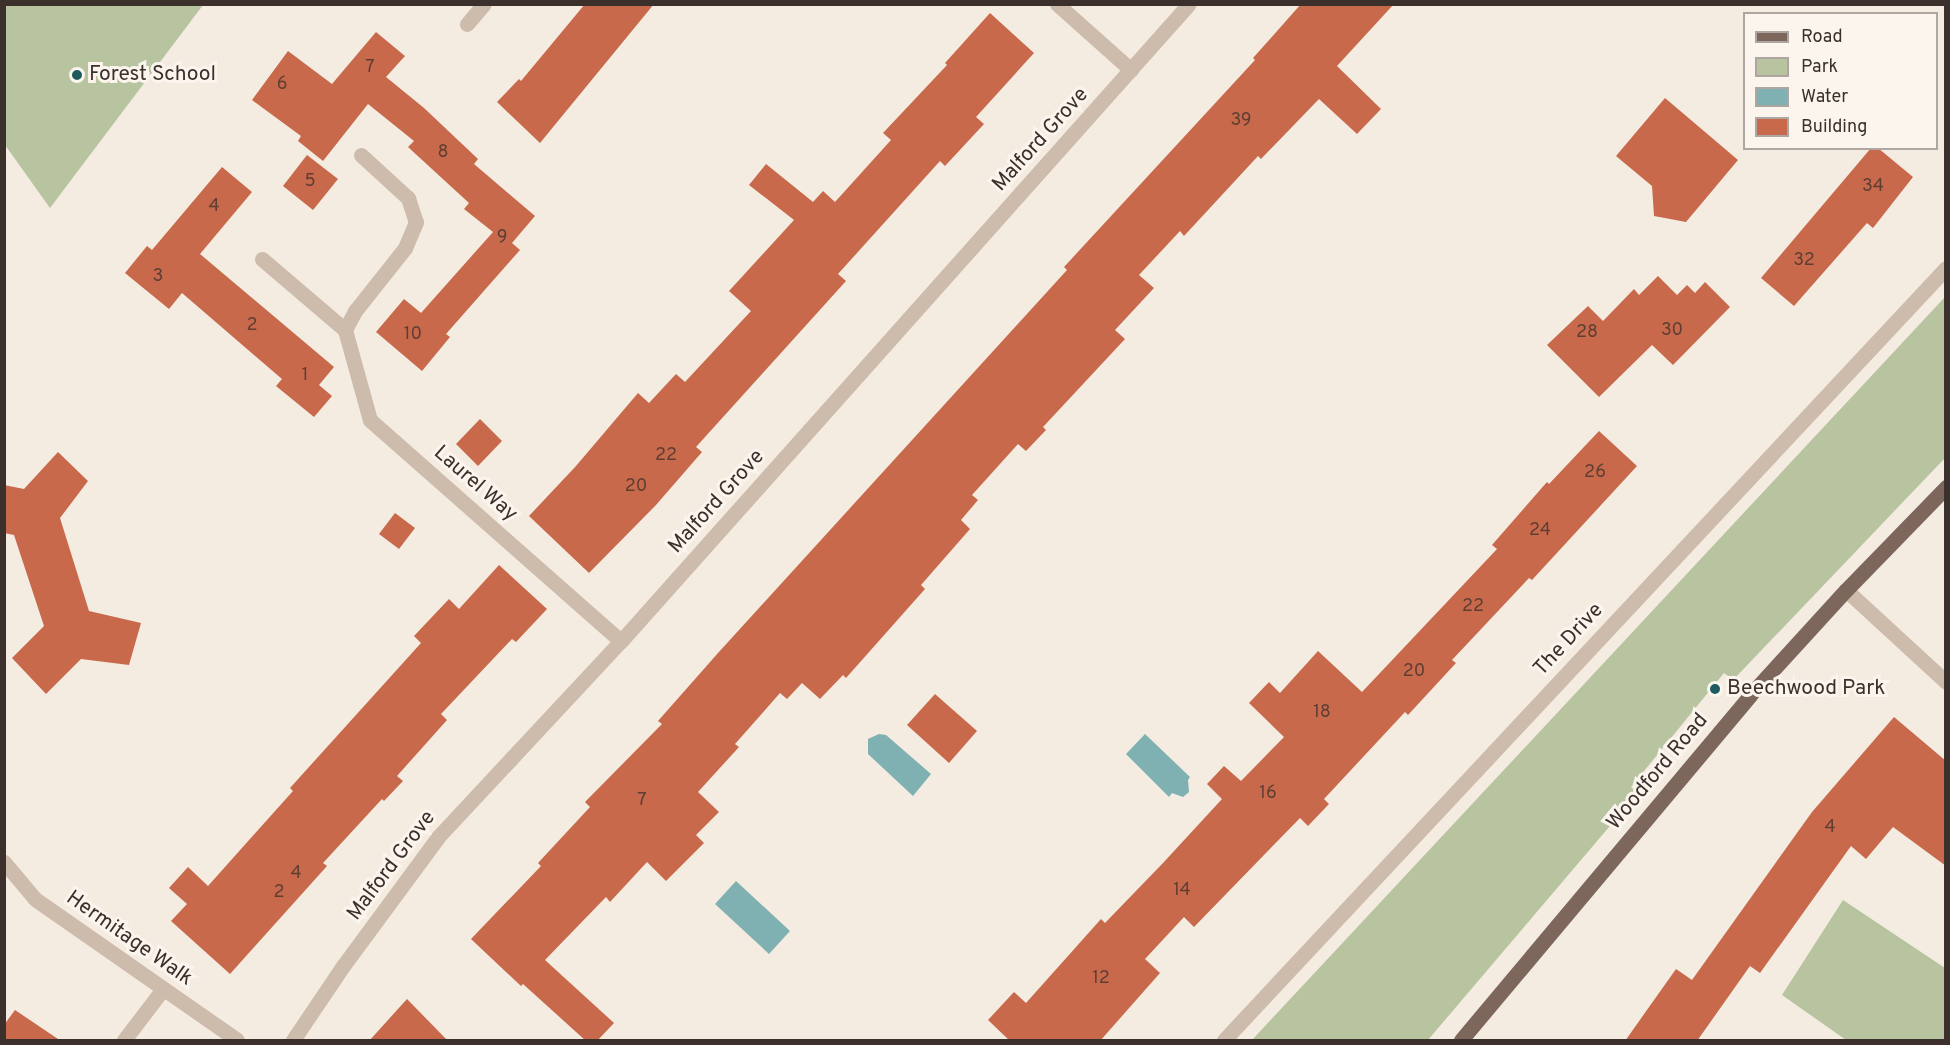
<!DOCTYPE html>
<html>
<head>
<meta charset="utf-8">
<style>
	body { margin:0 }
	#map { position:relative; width:1950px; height:1045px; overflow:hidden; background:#f4ebe1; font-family:Overpass,sans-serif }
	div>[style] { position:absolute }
	.green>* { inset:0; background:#b8c4a0 }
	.water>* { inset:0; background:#7fb0b2 }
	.building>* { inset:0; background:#c8694b }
	.minor>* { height:15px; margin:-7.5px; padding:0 7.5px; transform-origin:7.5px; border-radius:7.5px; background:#cdbbac }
	.major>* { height:15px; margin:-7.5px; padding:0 7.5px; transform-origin:7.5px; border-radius:7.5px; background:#7d675c }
	.dots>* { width:16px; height:16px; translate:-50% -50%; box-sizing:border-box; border:3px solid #fbf5ee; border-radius:50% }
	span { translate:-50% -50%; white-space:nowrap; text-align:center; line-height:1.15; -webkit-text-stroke:6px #fbf5ee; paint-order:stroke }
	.number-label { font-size:18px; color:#5e3e33 }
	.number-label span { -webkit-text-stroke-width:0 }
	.poi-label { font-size:21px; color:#3b302b }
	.left { translate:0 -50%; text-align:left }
	.street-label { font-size:21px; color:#3b302b }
	.frame { position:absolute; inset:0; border:6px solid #3b302b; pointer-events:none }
	.legend { position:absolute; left:1743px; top:12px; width:195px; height:138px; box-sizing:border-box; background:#fbf5ee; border:2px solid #aea6a0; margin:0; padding:8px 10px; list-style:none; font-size:18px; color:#3b302b }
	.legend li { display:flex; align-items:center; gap:12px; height:30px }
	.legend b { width:30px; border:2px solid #aea6a0 }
</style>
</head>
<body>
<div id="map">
	<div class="green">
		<div style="clip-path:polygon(4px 5px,203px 5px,50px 208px,5px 145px)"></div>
		<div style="clip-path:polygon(1945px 297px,1945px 458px,1733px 680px,1724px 673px,1631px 787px,1638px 793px,1428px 1040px,1252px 1040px)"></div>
		<div style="clip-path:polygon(1843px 900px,1945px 968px,1945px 1040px,1846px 1040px,1782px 995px)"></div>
	</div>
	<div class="water">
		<div style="clip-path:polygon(879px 734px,886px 735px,931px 774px,913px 796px,868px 754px,868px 739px)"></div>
		<div style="clip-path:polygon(1145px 734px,1190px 777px,1188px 780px,1189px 792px,1183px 797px,1172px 793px,1169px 797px,1126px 754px)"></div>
		<div style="clip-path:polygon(736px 881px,790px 931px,769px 954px,715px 904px)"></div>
	</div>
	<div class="building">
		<div style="clip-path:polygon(585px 4px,654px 4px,540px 143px,497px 102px,519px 79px,521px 81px)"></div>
		<div style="clip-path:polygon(1301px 4px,1394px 4px,1337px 66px,1381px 109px,1357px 134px,1319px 99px,1261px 159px,1258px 156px,1184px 236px,1180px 231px,1139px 275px,1154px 288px,1115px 330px,1125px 339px,1043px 427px,1046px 430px,1026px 451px,1018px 444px,972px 495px,978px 500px,961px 520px,970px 529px,921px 585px,925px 589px,846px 678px,843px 675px,820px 699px,802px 683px,787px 699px,780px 693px,735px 744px,739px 747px,698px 792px,719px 812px,696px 835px,704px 843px,666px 881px,647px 862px,610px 902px,606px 897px,545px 960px,614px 1023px,597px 1041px,586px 1041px,523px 984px,521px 986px,471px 939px,541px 866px,538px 863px,590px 807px,585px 802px,662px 724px,658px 721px,718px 653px,1067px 270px,1064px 267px,1255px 60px,1253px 58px)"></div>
		<div style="clip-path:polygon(990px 13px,1034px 53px,976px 117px,984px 124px,945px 166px,940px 161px,838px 274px,846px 281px,696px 447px,702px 452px,656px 505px,589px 573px,529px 516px,576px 466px,638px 393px,649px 403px,676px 374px,685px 382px,751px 311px,729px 291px,794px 220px,749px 185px,766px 164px,813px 202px,823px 191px,835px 202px,891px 140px,883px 133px,947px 65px,945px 63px)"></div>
		<div style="clip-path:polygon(376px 32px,405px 56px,386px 77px,424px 108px,478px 159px,474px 164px,535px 216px,512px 243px,520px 250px,446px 334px,450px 337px,422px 371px,376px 332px,404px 299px,421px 313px,493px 232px,464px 209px,469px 203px,408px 147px,414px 141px,368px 104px,323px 161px,298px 141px,301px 136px,252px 100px,288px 51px,332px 84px)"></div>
		<div style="clip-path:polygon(1665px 98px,1738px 160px,1686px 222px,1654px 216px,1652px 186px,1616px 156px)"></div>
		<div style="clip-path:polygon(1871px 148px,1878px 148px,1913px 177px,1873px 228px,1867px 223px,1794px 306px,1761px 278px)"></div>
		<div style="clip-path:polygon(307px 155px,338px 179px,313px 210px,283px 186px)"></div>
		<div style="clip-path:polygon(222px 167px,252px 192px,200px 254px,334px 367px,319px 385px,332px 396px,314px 417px,276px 386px,282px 379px,182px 293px,169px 309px,125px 273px,147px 246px,152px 250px)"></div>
		<div style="clip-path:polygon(1658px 276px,1677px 295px,1687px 285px,1695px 293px,1705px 282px,1730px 307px,1673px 365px,1652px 345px,1599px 397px,1547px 345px,1588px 306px,1603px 321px,1634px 289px,1639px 295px)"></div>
		<div style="clip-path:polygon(480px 419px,502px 441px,478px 466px,456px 444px)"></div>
		<div style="clip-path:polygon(1599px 431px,1637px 466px,1532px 580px,1529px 578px,1452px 660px,1456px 663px,1408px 715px,1405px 712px,1324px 799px,1329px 804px,1308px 826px,1300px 818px,1194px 927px,1184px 917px,1145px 959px,1160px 973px,1100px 1041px,1010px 1041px,988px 1020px,1014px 992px,1026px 1003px,1101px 919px,1105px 923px,1163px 863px,1222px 799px,1207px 784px,1224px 766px,1241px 781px,1284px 737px,1249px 703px,1269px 682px,1280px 693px,1318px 651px,1362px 692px,1497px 549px,1492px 545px,1547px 482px,1549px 484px)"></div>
		<div style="clip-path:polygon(58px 452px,88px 481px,60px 518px,89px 611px,141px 623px,129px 665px,81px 659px,46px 694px,12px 658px,44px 626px,14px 535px,4px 533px,4px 485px,24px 489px)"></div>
		<div style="clip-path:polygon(395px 513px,415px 528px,399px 549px,379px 534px)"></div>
		<div style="clip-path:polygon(499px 565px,547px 609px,516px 642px,512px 639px,441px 714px,447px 720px,397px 776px,403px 781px,384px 801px,382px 799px,323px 863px,327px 866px,230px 974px,171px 921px,187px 904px,169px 888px,188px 867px,208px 886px,293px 791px,290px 788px,421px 643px,414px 636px,449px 599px,459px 609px)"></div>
		<div style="clip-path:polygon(935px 694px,977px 731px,949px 763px,907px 725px)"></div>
		<div style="clip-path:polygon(1894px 717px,1946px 761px,1946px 866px,1893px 827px,1866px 859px,1851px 846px,1760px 973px,1750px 966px,1697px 1041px,1625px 1041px,1676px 969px,1692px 980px,1812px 812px)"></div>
		<div style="clip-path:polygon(407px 999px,448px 1041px,369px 1041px)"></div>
		<div style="clip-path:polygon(15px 1010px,61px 1041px,4px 1041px,4px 1025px)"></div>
	</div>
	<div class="minor">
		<div style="left:1057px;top:4px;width:99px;rotate:41.7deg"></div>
		<div style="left:467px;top:24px;width:26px;rotate:-50deg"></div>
		<div style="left:361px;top:155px;width:64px;rotate:42.5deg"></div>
		<div style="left:408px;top:198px;width:25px;rotate:72deg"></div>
		<div style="left:416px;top:222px;width:28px;rotate:113deg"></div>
		<div style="left:405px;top:248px;width:80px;rotate:128.4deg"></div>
		<div style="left:355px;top:311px;width:21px;rotate:118deg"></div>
		<div style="left:345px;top:330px;width:93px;rotate:74.5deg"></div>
		<div style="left:370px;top:420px;width:334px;rotate:41.4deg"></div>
		<div style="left:262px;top:259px;width:109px;rotate:40.5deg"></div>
		<div style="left:1846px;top:590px;width:136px;rotate:42.6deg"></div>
		<div style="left:4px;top:862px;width:48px;rotate:50deg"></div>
		<div style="left:35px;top:899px;width:246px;rotate:34.9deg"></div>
		<div style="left:124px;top:1040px;width:64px;rotate:-52.6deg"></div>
		<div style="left:293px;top:1040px;width:89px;rotate:-56deg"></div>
		<div style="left:343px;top:966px;width:160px;rotate:-53.6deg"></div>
		<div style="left:438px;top:837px;width:268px;rotate:-47deg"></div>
		<div style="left:621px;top:641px;width:853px;rotate:-48.28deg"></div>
		<div style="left:1224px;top:1040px;width:1057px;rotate:-46.92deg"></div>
	</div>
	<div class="major">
		<div style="left:1461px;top:1040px;width:450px;rotate:-50deg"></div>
		<div style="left:1750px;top:695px;width:142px;rotate:-47.6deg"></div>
		<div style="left:1846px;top:590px;width:144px;rotate:-45.8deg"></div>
	</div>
	<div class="dots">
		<div style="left:77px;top:75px;background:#1f5a5e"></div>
		<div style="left:1715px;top:689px;background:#1f5a5e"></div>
	</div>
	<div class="number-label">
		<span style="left:370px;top:68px">7</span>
		<span style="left:282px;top:85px">6</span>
		<span style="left:1241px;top:121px">39</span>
		<span style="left:443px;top:153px">8</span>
		<span style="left:310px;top:182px">5</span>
		<span style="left:1873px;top:187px">34</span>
		<span style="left:214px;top:207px">4</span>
		<span style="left:502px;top:238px">9</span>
		<span style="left:1804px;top:261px">32</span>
		<span style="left:158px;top:277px">3</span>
		<span style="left:252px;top:326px">2</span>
		<span style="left:1672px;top:331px">30</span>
		<span style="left:1587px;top:333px">28</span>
		<span style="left:413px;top:335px">10</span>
		<span style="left:305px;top:376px">1</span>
		<span style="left:666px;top:456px">22</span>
		<span style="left:1595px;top:473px">26</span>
		<span style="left:636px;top:487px">20</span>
		<span style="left:1540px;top:531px">24</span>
		<span style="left:1473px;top:607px">22</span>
		<span style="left:1414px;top:672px">20</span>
		<span style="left:1322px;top:713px">18</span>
		<span style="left:1268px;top:794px">16</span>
		<span style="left:642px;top:801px">7</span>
		<span style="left:1830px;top:828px">4</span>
		<span style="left:296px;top:874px">4</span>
		<span style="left:1182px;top:891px">14</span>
		<span style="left:279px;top:893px">2</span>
		<span style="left:1101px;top:979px">12</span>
	</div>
	<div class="poi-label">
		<span class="left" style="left:89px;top:75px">Forest School</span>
		<span class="left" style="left:1727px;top:689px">Beechwood Park</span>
	</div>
	<div class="street-label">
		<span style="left:1041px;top:140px;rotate:-48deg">Malford Grove</span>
		<span style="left:475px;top:484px;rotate:41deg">Laurel Way</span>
		<span style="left:717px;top:502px;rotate:-48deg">Malford Grove</span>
		<span style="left:1569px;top:640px;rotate:-47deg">The Drive</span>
		<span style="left:1658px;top:772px;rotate:-50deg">Woodford Road</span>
		<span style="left:392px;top:866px;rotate:-53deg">Malford Grove</span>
		<span style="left:129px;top:939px;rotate:35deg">Hermitage Walk</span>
	</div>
	<div class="frame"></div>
	<ul class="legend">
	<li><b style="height:8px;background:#7d675c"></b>Road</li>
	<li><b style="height:16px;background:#b8c4a0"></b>Park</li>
	<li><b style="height:16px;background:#7fb0b2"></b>Water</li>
	<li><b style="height:16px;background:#c8694b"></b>Building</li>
	</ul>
</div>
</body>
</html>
